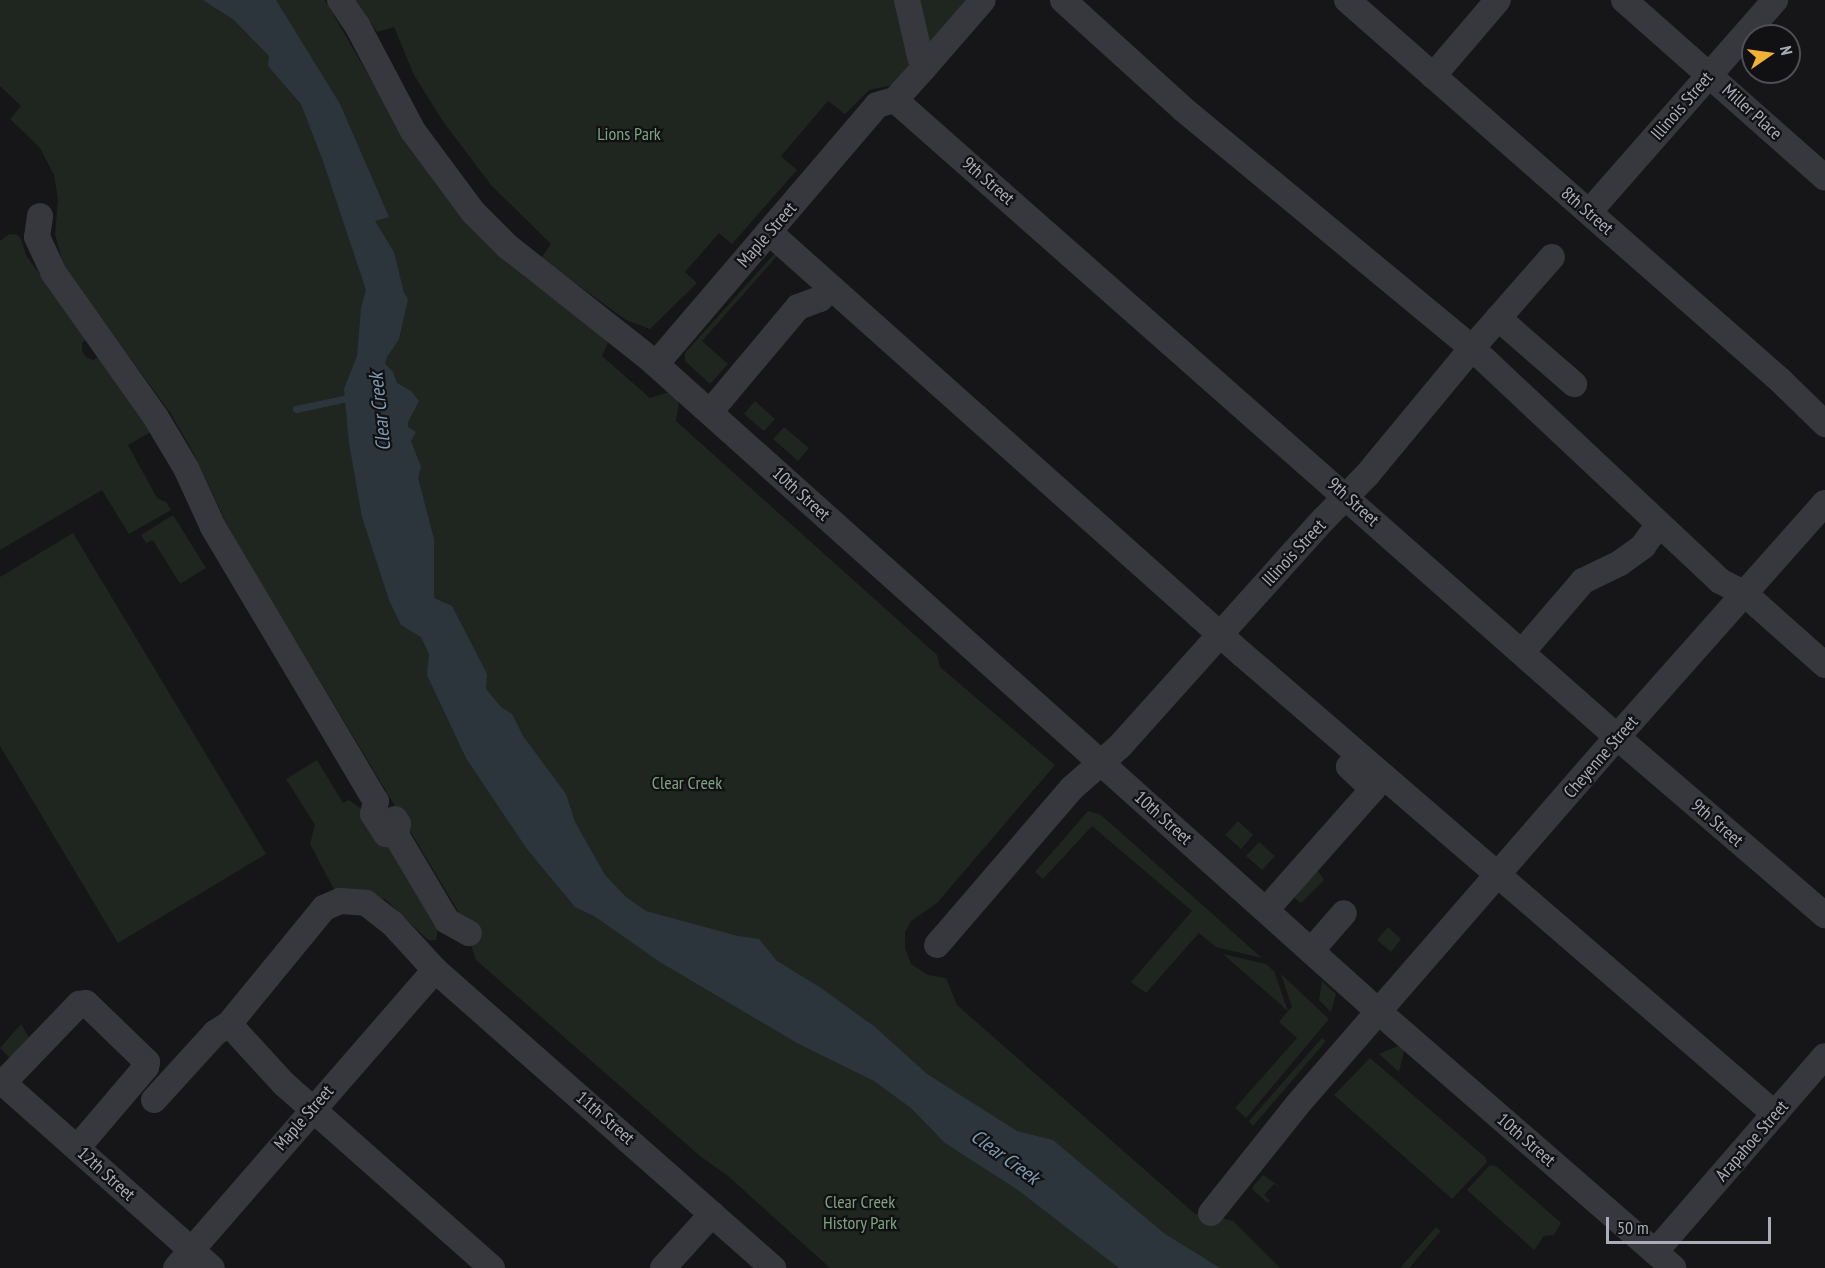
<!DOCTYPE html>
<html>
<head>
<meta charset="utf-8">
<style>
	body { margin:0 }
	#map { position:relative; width:1825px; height:1268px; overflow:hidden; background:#161618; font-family:"PT Sans Narrow",sans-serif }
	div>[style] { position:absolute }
	.green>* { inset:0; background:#1e261f }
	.water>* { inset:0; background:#2c353c }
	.stream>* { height:7px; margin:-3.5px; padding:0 3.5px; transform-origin:3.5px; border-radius:3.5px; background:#2c353c }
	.minor>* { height:26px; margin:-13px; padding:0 13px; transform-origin:13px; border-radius:13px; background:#37383d }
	span { translate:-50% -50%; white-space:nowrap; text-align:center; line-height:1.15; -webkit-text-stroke:4.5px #111113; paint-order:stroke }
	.street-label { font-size:18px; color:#a8adb8 }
	.park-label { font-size:18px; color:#7fa381 }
	.water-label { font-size:20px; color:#7f9bb3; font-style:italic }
	.north { position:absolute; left:1741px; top:24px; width:60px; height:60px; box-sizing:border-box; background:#111113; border:2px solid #4d4f55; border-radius:50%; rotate:77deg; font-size:16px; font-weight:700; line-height:24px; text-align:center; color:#a8adb8 }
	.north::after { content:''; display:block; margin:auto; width:21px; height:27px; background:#f2b134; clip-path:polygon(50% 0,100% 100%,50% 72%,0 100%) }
	.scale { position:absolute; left:1606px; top:1217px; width:165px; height:27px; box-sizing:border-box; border:3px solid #a8adb8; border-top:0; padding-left:8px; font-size:18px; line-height:21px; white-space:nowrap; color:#a8adb8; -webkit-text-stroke:4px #111113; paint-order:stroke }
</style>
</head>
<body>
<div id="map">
	<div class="green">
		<div style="clip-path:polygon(0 0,325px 0,404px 137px,471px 224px,524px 276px,605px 339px,608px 343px,602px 356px,650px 398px,669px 392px,679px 400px,676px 421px,937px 655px,940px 667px,1055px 765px,937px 903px,911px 921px,905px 932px,905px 948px,911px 964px,928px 975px,946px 978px,957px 1005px,1194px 1213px,1206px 1218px,1218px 1217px,1233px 1221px,1280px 1268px,830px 1268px,728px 1176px,700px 1156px,476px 960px,461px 916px,230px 531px,194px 454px,171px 414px,68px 273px,62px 260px,55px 234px,58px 199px,54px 175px,40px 148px,10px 119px,21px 106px,0 86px)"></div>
		<div style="clip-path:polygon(356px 0,898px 0,908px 36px,908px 73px,897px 84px,869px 90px,845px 114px,828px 101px,781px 156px,797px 170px,732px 244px,719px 233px,685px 272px,697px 283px,650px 329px,626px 320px,541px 258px,551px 244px,491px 185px,442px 120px,414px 75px,394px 27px,377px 32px)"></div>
		<div style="clip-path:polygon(917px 0,975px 0,928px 44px)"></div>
		<div style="clip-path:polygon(9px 234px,18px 235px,21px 239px,26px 255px,86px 340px,82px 343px,82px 351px,86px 357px,93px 360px,98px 357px,151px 432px,128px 445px,157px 498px,166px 502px,171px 510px,129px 534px,102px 490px,0 550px,0 241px)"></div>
		<div style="clip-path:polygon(776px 252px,778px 255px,702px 341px,728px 364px,710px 384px,685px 361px,685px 353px)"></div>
		<div style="clip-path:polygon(755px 401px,775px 419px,764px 431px,744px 414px)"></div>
		<div style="clip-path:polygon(784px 427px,809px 448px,798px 461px,773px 439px)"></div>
		<div style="clip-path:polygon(173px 515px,206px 568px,180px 584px,153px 540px,146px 543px,141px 535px)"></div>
		<div style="clip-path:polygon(73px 533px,266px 854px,118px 943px,0 746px,0 577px)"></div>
		<div style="clip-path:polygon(317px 760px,343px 803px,349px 800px,364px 811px,384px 840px,438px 929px,436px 940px,428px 940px,385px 899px,335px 891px,310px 844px,315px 825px,286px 779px)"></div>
		<div style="clip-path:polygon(1088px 811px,1101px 815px,1262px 958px,1216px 947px,1199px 933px,1146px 993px,1131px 982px,1192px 911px,1092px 826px,1043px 879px,1035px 872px)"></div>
		<div style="clip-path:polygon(1238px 821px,1253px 835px,1241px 849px,1225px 835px)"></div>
		<div style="clip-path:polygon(1259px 842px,1275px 856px,1262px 870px,1246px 856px)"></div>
		<div style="clip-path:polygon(1317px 869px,1324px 880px,1301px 903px,1294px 898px)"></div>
		<div style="clip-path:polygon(1388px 927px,1401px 939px,1391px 952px,1377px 940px)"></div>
		<div style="clip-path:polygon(1223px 954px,1266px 964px,1274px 971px,1288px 1011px,1292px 1007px,1281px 974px,1329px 1019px,1246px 1118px,1235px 1108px,1297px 1038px,1279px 1022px,1288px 1011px)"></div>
		<div style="clip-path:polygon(1322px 981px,1336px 994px,1331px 1012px,1319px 1000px)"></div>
		<div style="clip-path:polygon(21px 1024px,31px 1041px,11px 1059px,0 1048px)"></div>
		<div style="clip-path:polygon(1322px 1038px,1326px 1041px,1253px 1126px,1249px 1121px)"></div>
		<div style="clip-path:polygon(1398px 1046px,1404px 1051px,1399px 1072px,1379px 1054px)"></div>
		<div style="clip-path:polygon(1370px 1058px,1485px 1157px,1487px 1162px,1452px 1199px,1334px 1095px)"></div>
		<div style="clip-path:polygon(1490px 1165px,1496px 1166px,1561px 1223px,1554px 1235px,1544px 1236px,1534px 1250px,1467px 1190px)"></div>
		<div style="clip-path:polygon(1263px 1175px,1282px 1188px,1274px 1184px,1264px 1195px,1270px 1201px,1268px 1203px,1253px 1190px,1253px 1186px)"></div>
		<div style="clip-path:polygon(1436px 1227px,1441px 1231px,1409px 1268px,1400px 1268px)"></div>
	</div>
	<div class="water">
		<div style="clip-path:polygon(203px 0,276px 0,340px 104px,389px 217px,375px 221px,394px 252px,404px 293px,408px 299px,399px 339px,387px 357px,385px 364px,393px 372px,397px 383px,411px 391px,419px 401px,408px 422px,408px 427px,416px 432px,411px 441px,421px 467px,418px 478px,434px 539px,434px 598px,452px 606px,487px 674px,486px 689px,501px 707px,512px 714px,523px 736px,566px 794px,575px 822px,605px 875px,626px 897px,646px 911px,738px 936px,759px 939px,777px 961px,821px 988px,875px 1027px,927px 1074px,1017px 1131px,1053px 1140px,1165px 1234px,1220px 1268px,1119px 1268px,1018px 1190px,945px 1143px,911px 1108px,874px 1081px,797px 1043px,660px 962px,594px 916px,575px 907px,527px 849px,466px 758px,427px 675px,429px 654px,421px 637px,401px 625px,389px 600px,362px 517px,349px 443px,344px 389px,357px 356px,361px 308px,366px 290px,323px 161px,301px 104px,268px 66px,269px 56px,234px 20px)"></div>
	</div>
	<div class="stream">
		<div style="left:296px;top:409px;width:57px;rotate:-12.1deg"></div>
	</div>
	<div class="minor">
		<div style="left:340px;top:0;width:30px;rotate:56deg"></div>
		<div style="left:357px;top:25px;width:120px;rotate:62.2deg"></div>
		<div style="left:413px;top:131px;width:102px;rotate:53.4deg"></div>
		<div style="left:474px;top:213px;width:47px;rotate:45deg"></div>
		<div style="left:507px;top:246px;width:182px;rotate:38.3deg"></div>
		<div style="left:650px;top:359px;width:979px;rotate:41.85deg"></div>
		<div style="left:1379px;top:1012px;width:390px;rotate:41deg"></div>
		<div style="left:1063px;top:0;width:162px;rotate:42.2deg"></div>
		<div style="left:1183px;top:109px;width:375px;rotate:39.6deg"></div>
		<div style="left:1472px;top:348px;width:340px;rotate:43.2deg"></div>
		<div style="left:1720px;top:581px;width:28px;rotate:27deg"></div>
		<div style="left:1745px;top:594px;width:107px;rotate:41.6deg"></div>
		<div style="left:1347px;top:0;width:578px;rotate:41.28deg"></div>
		<div style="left:1781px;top:381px;width:62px;rotate:44.3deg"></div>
		<div style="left:1624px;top:0;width:268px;rotate:41.5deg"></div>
		<div style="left:923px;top:69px;width:91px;rotate:-49deg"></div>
		<div style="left:1433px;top:76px;width:100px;rotate:-49.5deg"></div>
		<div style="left:895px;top:100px;width:42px;rotate:-47.9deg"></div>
		<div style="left:923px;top:69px;width:71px;rotate:-103.1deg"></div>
		<div style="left:1589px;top:212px;width:282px;rotate:-48.7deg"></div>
		<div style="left:40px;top:216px;width:21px;rotate:98deg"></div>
		<div style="left:37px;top:237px;width:38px;rotate:65deg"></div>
		<div style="left:53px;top:272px;width:176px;rotate:54.7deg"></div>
		<div style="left:155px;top:416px;width:61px;rotate:59.2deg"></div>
		<div style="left:186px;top:468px;width:65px;rotate:65.4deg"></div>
		<div style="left:213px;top:527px;width:319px;rotate:59.3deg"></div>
		<div style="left:376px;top:801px;width:13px;rotate:103deg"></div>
		<div style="left:373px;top:814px;width:24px;rotate:57deg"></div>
		<div style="left:386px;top:834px;width:10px;rotate:6deg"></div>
		<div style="left:769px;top:232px;width:634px;rotate:41.74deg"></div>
		<div style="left:1242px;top:654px;width:704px;rotate:40.8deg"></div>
		<div style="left:1498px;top:318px;width:101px;rotate:41deg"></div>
		<div style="left:656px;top:364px;width:340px;rotate:-49.5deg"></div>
		<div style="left:877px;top:105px;width:19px;rotate:-16deg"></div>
		<div style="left:895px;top:100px;width:963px;rotate:41.42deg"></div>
		<div style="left:1617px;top:737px;width:274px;rotate:40.6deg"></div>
		<div style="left:710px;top:412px;width:137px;rotate:-50deg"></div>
		<div style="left:798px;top:307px;width:23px;rotate:-20deg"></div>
		<div style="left:820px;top:299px;width:16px;rotate:-43deg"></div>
		<div style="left:1522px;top:652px;width:94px;rotate:-49.3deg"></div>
		<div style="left:1583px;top:581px;width:41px;rotate:-25.9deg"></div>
		<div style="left:1620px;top:563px;width:29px;rotate:-36deg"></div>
		<div style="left:1643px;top:546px;width:27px;rotate:-54deg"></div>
		<div style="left:395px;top:819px;width:6px;rotate:59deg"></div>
		<div style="left:398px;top:824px;width:11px;rotate:100deg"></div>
		<div style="left:396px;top:835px;width:100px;rotate:59.3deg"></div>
		<div style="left:447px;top:921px;width:25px;rotate:29deg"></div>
		<div style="left:1266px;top:910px;width:162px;rotate:-48.5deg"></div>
		<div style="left:1373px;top:789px;width:33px;rotate:-137deg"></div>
		<div style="left:937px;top:945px;width:207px;rotate:-49.3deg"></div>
		<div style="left:1072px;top:788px;width:64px;rotate:-41.2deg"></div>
		<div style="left:1120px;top:746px;width:305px;rotate:-48.1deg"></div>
		<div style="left:1324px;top:519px;width:62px;rotate:-45.7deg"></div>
		<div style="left:1367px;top:475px;width:165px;rotate:-50.4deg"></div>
		<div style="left:1472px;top:348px;width:121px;rotate:-48.7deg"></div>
		<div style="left:1311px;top:951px;width:50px;rotate:-49deg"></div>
		<div style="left:0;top:1080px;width:283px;rotate:41.6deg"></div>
		<div style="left:3px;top:1083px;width:110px;rotate:-46.1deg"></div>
		<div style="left:79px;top:1004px;width:7px;rotate:-8deg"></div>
		<div style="left:86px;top:1003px;width:85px;rotate:44deg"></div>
		<div style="left:147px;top:1062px;width:5px;rotate:101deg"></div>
		<div style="left:146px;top:1067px;width:106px;rotate:130.4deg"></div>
		<div style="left:154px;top:1100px;width:91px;rotate:-47.7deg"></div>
		<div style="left:215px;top:1033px;width:17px;rotate:-33deg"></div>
		<div style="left:1211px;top:1213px;width:139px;rotate:-51.4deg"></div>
		<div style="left:1298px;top:1104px;width:486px;rotate:-49deg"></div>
		<div style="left:1617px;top:737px;width:313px;rotate:-48.4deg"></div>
		<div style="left:1655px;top:1252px;width:259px;rotate:-49.1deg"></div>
		<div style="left:176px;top:1268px;width:395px;rotate:-49deg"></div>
		<div style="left:492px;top:1268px;width:278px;rotate:-138.5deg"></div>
		<div style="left:284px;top:1084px;width:81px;rotate:-132.5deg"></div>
		<div style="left:229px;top:1024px;width:150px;rotate:-50.7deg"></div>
		<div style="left:324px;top:908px;width:17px;rotate:-24deg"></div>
		<div style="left:340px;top:901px;width:26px;rotate:4deg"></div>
		<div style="left:366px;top:903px;width:33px;rotate:38deg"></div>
		<div style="left:392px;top:923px;width:64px;rotate:47.5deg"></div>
		<div style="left:435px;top:970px;width:451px;rotate:41.4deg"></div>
		<div style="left:663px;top:1268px;width:73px;rotate:-47.8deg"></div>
	</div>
	<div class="street-label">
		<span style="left:1682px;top:106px;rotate:-49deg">Illinois Street</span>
		<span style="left:1752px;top:112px;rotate:42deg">Miller Place</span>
		<span style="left:988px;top:181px;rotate:41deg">9th Street</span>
		<span style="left:1587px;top:211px;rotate:41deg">8th Street</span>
		<span style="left:767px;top:235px;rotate:-49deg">Maple Street</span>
		<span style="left:801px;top:494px;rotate:42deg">10th Street</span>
		<span style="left:1353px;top:502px;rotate:42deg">9th Street</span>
		<span style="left:1294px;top:553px;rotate:-47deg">Illinois Street</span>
		<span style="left:1601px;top:757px;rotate:-49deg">Cheyenne Street</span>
		<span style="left:1163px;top:818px;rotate:42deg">10th Street</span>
		<span style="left:1717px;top:823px;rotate:41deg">9th Street</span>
		<span style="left:304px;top:1118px;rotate:-49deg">Maple Street</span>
		<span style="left:605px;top:1118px;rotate:41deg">11th Street</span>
		<span style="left:1526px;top:1140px;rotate:41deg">10th Street</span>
		<span style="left:1752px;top:1141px;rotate:-49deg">Arapahoe Street</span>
		<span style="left:106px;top:1174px;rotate:42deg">12th Street</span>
	</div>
	<div class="park-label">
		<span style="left:629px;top:134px">Lions Park</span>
		<span style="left:687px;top:783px">Clear Creek</span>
		<span style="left:860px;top:1213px">Clear Creek<br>History Park</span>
	</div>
	<div class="water-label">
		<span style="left:380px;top:412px;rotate:-96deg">Clear Creek</span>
		<span style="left:1005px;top:1157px;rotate:36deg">Clear Creek</span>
	</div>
	<div class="north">N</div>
	<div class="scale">50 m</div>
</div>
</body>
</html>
